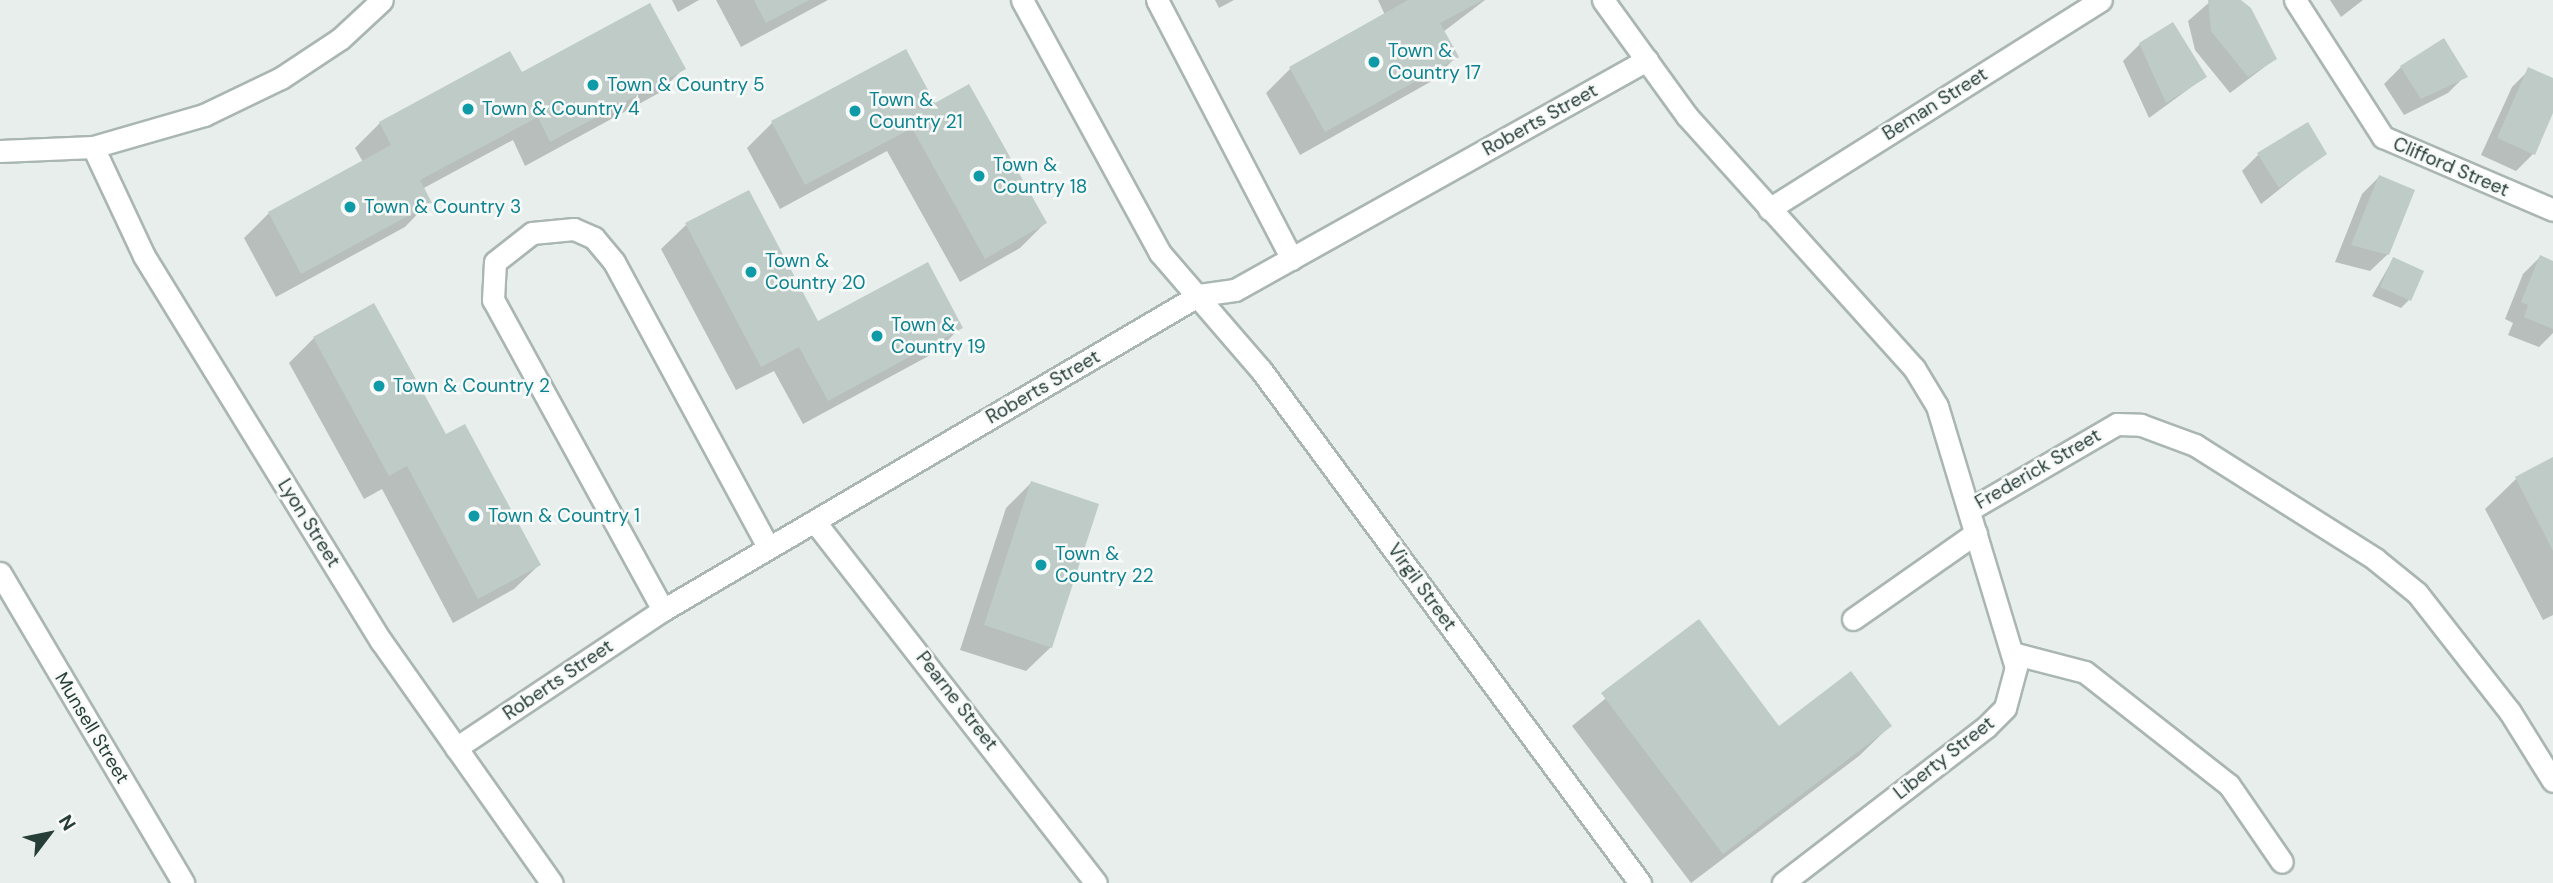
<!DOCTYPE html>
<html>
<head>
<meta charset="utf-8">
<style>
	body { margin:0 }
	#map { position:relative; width:2553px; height:883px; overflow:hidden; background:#e7eeeb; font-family:"DM Sans",sans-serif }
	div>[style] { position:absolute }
	.shadow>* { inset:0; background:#0003 }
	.building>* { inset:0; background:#bfcbc7 }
	.roads { filter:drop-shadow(2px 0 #aab6b2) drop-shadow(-2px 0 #aab6b2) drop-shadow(0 2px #aab6b2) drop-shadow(0 -2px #aab6b2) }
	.minor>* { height:21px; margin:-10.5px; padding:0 10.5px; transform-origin:10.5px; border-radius:10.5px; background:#fff }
	.dots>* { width:19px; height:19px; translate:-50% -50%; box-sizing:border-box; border:4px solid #f7faf9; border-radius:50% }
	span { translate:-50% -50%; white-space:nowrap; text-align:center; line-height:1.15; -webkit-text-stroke:5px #f7faf9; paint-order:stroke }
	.culture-label { font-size:19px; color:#0d838f }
	.left { translate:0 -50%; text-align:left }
	.street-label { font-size:19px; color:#273e38 }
	.north { position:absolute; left:14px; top:799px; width:70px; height:70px; -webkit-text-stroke:5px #f7faf9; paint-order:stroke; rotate:58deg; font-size:19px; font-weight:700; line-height:28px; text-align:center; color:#273e38 }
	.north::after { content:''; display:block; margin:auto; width:24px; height:32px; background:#273e38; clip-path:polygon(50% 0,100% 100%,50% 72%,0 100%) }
</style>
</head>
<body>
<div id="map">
	<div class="shadow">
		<div style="clip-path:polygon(672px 0,699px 0,678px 12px)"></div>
		<div style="clip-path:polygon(716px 0,828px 0,741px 47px)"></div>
		<div style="clip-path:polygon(1215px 0,1234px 0,1219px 8px)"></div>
		<div style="clip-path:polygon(1378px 0,1485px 0,1443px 32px,1457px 56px,1432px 81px,1300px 155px,1266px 93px,1290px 69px,1385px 15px)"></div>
		<div style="clip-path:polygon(2212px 0,2239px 0,2275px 59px,2230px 93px,2195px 50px,2188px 21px)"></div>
		<div style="clip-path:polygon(2330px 0,2363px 0,2341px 17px)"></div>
		<div style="clip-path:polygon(2140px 44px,2205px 77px,2149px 118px,2123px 61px)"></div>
		<div style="clip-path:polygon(905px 51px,934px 106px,1045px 223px,1020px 248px,960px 282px,887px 151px,780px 209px,747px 148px,772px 123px)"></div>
		<div style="clip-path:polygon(2401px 67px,2465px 76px,2448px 93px,2404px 115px,2384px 84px)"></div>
		<div style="clip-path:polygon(683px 69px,659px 93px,525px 166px,513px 140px,422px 189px,429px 202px,405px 227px,276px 297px,244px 238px,269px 213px,363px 162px,355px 148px,380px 123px,521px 74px)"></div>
		<div style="clip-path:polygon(2529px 70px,2553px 80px,2553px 109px,2533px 154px,2516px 171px,2481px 155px,2512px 87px)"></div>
		<div style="clip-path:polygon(2325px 153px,2261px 204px,2242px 171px,2259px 154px)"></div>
		<div style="clip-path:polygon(2379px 177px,2388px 254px,2370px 271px,2335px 262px,2362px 194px)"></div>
		<div style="clip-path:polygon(686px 225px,817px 324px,961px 327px,936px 352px,803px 424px,774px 371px,736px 390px,661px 249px)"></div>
		<div style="clip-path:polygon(2540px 257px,2553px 262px,2553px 333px,2539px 347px,2508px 335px,2513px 323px,2505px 319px,2523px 274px)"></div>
		<div style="clip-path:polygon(2393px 259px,2409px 300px,2401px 308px,2372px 296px)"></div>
		<div style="clip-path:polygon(314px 338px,445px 437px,539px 565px,514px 589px,453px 623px,382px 489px,364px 499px,289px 363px)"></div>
		<div style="clip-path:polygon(2553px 459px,2553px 615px,2543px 620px,2485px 509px,2516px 479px)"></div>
		<div style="clip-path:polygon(1031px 483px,1051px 647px,1026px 671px,960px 650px,1006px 508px)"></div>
		<div style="clip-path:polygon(1699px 622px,1779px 728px,1890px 726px,1859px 756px,1691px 883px,1572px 726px)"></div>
	</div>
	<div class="building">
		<div style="clip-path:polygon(754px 0,809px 0,766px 23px)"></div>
		<div style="clip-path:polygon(1408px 0,1483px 0,1440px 23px,1459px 57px,1325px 132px,1289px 67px)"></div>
		<div style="clip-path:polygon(2208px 0,2241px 0,2251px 8px,2277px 59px,2248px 77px,2211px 31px)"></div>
		<div style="clip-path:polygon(650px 3px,686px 69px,550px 142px,538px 117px,420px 180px,432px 203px,301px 274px,268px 212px,391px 145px,379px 122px,510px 51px,522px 72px)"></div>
		<div style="clip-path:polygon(2173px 22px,2207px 77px,2166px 103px,2139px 43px)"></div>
		<div style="clip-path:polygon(2444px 38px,2468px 77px,2421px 99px,2400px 66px)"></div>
		<div style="clip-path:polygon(906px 49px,935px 103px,969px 84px,1047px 223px,985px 259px,912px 128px,805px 185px,771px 121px)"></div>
		<div style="clip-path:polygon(2528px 67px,2553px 78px,2553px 113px,2535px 155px,2497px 138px)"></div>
		<div style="clip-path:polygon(2308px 122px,2327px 154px,2279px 188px,2257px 153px)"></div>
		<div style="clip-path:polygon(2379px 175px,2415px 190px,2389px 255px,2351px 245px)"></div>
		<div style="clip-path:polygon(749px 190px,818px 321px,928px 262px,963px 328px,828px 401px,799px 347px,761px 367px,685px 223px)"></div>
		<div style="clip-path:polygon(2540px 255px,2553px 261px,2553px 329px,2524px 317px,2528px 305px,2521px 302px)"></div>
		<div style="clip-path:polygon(2393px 257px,2424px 271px,2411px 301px,2380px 287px)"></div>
		<div style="clip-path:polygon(374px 303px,446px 434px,465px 424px,541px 565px,478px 599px,407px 466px,389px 476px,313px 337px)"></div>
		<div style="clip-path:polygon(2553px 457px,2553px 551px,2515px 477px)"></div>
		<div style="clip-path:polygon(1031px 481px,1099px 504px,1052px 648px,984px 625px)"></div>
		<div style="clip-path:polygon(1699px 619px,1779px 726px,1851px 671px,1892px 726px,1723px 854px,1601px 693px)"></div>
	</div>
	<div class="roads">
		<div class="minor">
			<div style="left:1022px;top:0;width:288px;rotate:61.4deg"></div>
			<div style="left:1160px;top:253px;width:155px;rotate:49.2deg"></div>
			<div style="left:1261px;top:370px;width:638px;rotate:53.54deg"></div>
			<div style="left:1157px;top:0;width:292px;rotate:62.5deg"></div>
			<div style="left:1603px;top:0;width:143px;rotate:54.1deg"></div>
			<div style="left:1687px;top:116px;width:339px;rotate:48deg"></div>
			<div style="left:1914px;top:368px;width:44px;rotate:58.8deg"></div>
			<div style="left:1937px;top:406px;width:273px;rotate:73.2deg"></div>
			<div style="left:2016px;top:667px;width:42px;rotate:105deg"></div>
			<div style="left:2005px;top:708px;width:27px;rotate:135deg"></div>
			<div style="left:1986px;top:727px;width:256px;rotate:142.5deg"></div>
			<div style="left:2295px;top:0;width:163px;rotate:57.3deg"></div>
			<div style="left:2383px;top:137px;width:185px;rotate:23.2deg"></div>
			<div style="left:93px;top:147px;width:120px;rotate:64.9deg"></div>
			<div style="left:144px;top:256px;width:452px;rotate:58.4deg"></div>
			<div style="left:381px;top:641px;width:296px;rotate:54.8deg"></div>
			<div style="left:0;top:151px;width:93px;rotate:-2.5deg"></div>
			<div style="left:93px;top:147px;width:116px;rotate:-16.1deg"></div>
			<div style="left:204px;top:115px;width:85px;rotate:-25.7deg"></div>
			<div style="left:281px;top:78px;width:71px;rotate:-33.5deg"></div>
			<div style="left:340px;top:39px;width:57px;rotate:-42.9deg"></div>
			<div style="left:1769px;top:209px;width:392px;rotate:-32.2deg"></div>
			<div style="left:1969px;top:510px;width:171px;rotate:-30.2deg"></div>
			<div style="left:2117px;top:424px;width:24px;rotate:2deg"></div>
			<div style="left:2141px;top:425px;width:58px;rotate:20.3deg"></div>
			<div style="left:2195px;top:445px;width:213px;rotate:32.3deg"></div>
			<div style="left:2375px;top:559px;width:54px;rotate:39deg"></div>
			<div style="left:2417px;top:593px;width:151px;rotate:52deg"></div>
			<div style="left:2510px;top:712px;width:81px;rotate:58.1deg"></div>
			<div style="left:815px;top:522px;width:457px;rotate:52.1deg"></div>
			<div style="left:0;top:573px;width:360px;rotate:59.4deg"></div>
			<div style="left:663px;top:610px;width:354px;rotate:-118.7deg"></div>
			<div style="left:493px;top:300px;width:38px;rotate:-87deg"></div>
			<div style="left:495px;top:262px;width:47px;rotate:-38.1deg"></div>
			<div style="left:532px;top:233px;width:42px;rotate:-5.4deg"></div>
			<div style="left:574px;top:229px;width:22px;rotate:24deg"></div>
			<div style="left:594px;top:238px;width:31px;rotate:50deg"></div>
			<div style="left:614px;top:262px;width:324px;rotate:61.6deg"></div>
			<div style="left:1853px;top:619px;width:150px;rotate:-35deg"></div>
			<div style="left:2012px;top:653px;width:75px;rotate:14.6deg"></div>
			<div style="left:2085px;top:672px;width:183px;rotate:38.1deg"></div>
			<div style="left:2229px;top:785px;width:93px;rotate:55.5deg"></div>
			<div style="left:456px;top:748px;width:249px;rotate:-33.7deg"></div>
			<div style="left:663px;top:610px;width:622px;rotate:-30.44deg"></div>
			<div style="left:1199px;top:295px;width:36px;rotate:-8deg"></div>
			<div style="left:1235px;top:290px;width:472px;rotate:-29.2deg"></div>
		</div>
	</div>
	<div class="dots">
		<div style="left:1374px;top:62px;background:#0f9aa8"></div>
		<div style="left:593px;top:85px;background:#0f9aa8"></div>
		<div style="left:468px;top:109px;background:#0f9aa8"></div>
		<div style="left:855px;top:111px;background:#0f9aa8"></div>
		<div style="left:979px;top:176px;background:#0f9aa8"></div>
		<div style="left:350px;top:207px;background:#0f9aa8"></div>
		<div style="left:751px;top:272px;background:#0f9aa8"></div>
		<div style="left:877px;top:336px;background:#0f9aa8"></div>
		<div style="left:379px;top:386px;background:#0f9aa8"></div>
		<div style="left:474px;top:516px;background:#0f9aa8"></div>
		<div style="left:1041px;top:565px;background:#0f9aa8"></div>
	</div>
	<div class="culture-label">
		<span class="left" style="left:1388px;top:62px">Town &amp;<br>Country 17</span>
		<span class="left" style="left:607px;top:85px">Town &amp; Country 5</span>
		<span class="left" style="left:869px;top:111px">Town &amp;<br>Country 21</span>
		<span class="left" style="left:482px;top:109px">Town &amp; Country 4</span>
		<span class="left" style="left:993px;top:176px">Town &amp;<br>Country 18</span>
		<span class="left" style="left:364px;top:207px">Town &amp; Country 3</span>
		<span class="left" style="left:765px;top:272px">Town &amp;<br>Country 20</span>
		<span class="left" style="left:891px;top:336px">Town &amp;<br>Country 19</span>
		<span class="left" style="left:393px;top:386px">Town &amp; Country 2</span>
		<span class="left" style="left:488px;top:516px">Town &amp; Country 1</span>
		<span class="left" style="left:1055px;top:565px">Town &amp;<br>Country 22</span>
	</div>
	<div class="street-label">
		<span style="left:1935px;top:104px;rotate:-32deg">Beman Street</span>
		<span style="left:1540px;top:120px;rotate:-29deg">Roberts Street</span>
		<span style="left:2451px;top:167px;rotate:23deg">Clifford Street</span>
		<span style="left:1043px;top:387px;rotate:-30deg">Roberts Street</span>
		<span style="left:2038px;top:469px;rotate:-30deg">Frederick Street</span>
		<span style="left:309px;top:523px;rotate:58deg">Lyon Street</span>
		<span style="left:1422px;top:587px;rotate:54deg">Virgil Street</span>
		<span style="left:558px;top:680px;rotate:-34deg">Roberts Street</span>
		<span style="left:957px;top:701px;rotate:52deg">Pearne Street</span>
		<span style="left:92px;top:728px;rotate:59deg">Munsell Street</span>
		<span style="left:1944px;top:758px;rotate:-38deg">Liberty Street</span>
	</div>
	<div class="north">N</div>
</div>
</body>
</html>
